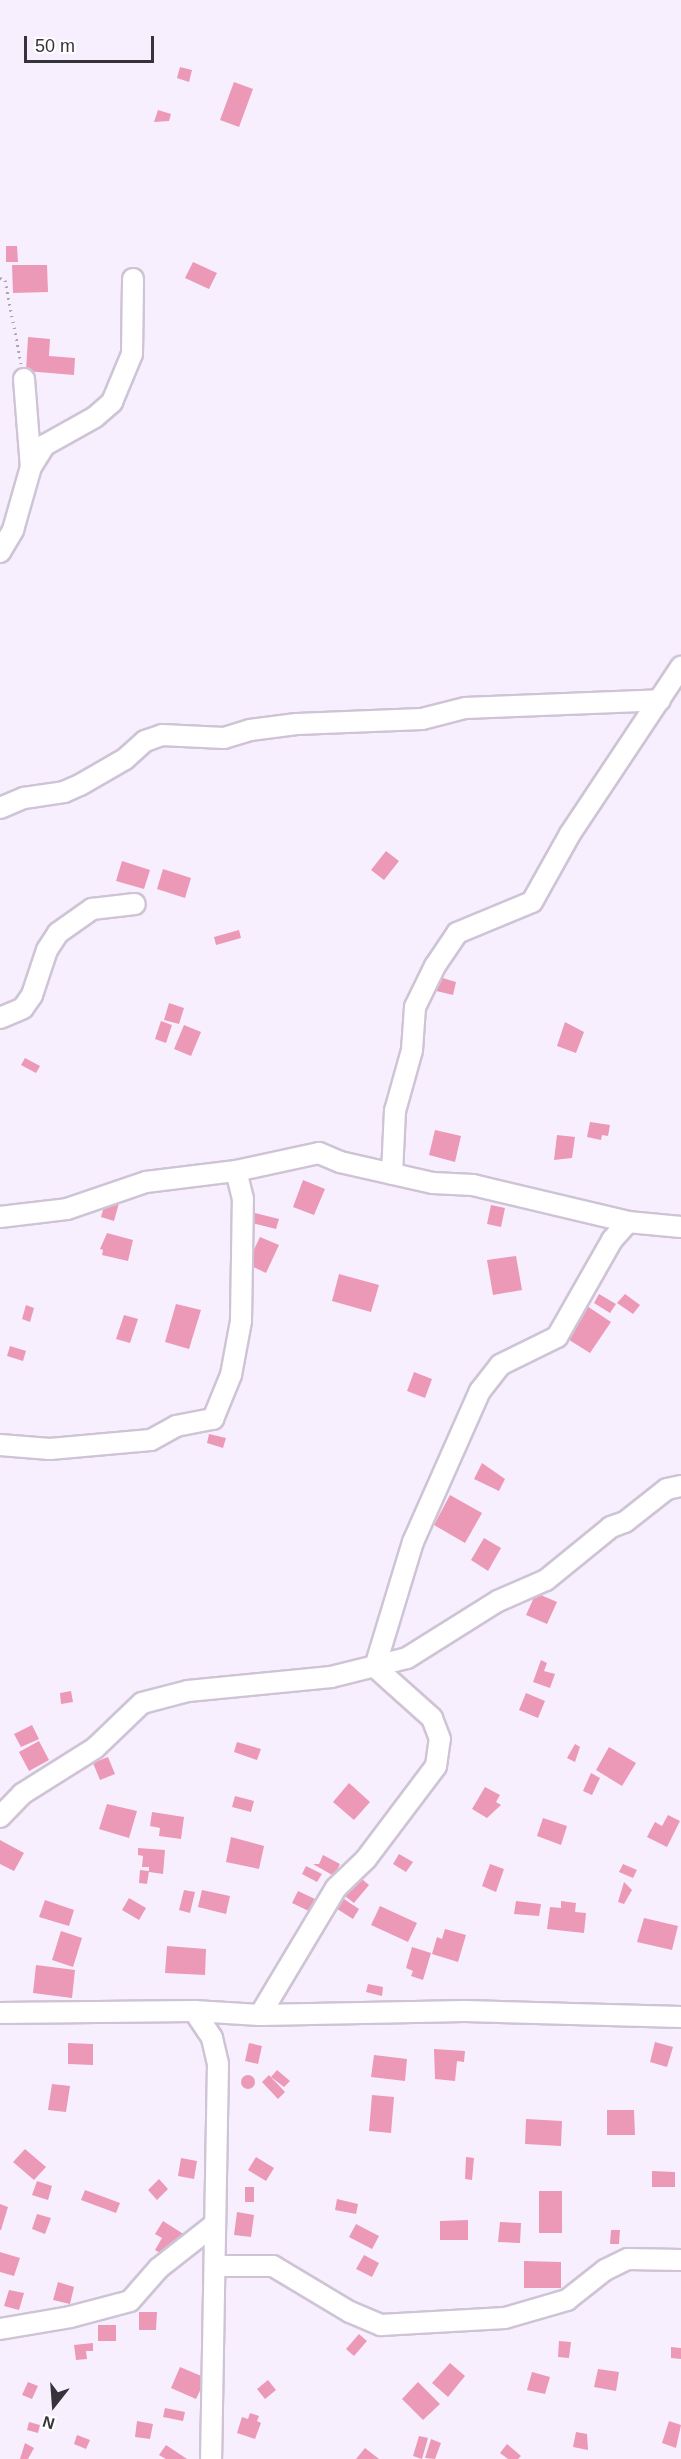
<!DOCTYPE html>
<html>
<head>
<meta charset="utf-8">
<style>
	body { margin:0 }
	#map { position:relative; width:681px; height:2459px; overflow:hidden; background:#f8effe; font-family:Helvetica,sans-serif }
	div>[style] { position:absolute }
	.building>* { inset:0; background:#eb99b6 }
	.round { border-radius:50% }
	.path>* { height:3px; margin-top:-1.5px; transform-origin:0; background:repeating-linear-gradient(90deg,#aba4b0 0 1.5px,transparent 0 6px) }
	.roads { filter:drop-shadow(2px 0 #cfc4d6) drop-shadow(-2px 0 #cfc4d6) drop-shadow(0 2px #cfc4d6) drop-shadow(0 -2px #cfc4d6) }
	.street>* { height:20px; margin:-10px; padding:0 10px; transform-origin:10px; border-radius:10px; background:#fff }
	span { translate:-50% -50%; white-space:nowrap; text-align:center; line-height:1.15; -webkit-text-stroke:5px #fff; paint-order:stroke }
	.north { position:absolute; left:24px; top:2375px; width:60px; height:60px; -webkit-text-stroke:4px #fff; paint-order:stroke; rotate:197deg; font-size:16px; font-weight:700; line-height:24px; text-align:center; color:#37333a }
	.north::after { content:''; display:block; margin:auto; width:21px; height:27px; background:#37333a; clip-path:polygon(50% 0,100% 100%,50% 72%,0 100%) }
	.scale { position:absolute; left:24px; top:36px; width:130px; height:27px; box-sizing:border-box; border:3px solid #37333a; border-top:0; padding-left:8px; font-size:18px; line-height:21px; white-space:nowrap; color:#37333a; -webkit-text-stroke:4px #fff; paint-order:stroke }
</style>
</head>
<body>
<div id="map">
	<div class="building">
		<div style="clip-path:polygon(180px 67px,192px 70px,189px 82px,177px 78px)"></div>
		<div style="clip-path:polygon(234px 82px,253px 89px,239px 127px,220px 120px)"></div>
		<div style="clip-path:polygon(158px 110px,171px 114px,169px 121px,154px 122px)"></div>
		<div style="clip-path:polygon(6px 246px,17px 246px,18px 262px,6px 262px)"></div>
		<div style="clip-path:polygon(193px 262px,217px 273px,209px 289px,185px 278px)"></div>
		<div style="clip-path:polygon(12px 265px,47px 265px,48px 292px,13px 293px)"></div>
		<div style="clip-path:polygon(28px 337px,50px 339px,49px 356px,75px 358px,74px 375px,26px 371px)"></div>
		<div style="clip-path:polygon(386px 851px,399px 861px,384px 880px,371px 870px)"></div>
		<div style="clip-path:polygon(122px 861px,150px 870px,144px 889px,116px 881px)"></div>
		<div style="clip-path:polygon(163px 869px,191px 878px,185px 898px,157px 889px)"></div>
		<div style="clip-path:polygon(239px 930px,241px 938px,216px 945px,214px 937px)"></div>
		<div style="clip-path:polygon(436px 976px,456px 982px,453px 995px,432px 990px)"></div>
		<div style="clip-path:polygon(169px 1003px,184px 1008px,179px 1024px,164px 1020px)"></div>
		<div style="clip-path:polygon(161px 1021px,172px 1025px,166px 1043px,155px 1039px)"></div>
		<div style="clip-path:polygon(565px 1022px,584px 1032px,576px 1053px,557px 1046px)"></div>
		<div style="clip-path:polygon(184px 1025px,201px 1032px,191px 1056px,174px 1049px)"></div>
		<div style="clip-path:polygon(25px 1058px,40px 1066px,36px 1073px,21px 1065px)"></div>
		<div style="clip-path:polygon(590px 1122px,610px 1125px,608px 1136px,602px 1135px,601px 1140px,587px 1137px)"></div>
		<div style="clip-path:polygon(435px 1130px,461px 1136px,455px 1162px,429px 1155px)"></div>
		<div style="clip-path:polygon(557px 1135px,575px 1137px,572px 1158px,554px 1160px)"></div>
		<div style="clip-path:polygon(303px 1180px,325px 1189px,314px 1215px,293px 1207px)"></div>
		<div style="clip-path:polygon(106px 1199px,119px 1203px,114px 1221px,101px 1217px)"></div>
		<div style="clip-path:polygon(491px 1205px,505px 1208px,501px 1227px,487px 1224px)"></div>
		<div style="clip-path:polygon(251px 1212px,279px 1219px,276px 1229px,248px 1222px)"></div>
		<div style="clip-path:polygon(107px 1233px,133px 1240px,128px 1261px,102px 1255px,103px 1250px,100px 1249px)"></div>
		<div style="clip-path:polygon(260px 1237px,279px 1245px,266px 1273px,247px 1264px)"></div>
		<div style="clip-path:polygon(516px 1256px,522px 1290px,493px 1295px,487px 1260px)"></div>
		<div style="clip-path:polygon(339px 1274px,379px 1285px,371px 1312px,332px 1301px)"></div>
		<div style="clip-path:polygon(599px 1294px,616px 1304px,610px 1313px,594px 1303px)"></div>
		<div style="clip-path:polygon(625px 1294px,640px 1305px,633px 1314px,617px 1303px)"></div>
		<div style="clip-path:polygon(176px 1304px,201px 1310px,189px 1349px,165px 1342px)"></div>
		<div style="clip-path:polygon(26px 1305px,34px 1308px,30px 1322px,22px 1319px)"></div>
		<div style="clip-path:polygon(587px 1306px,611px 1322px,590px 1353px,566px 1338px)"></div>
		<div style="clip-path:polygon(124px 1315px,138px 1319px,130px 1343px,116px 1339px)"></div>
		<div style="clip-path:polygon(10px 1346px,26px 1351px,23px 1361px,7px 1356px)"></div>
		<div style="clip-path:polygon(414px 1372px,432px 1379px,425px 1398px,407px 1391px)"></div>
		<div style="clip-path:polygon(209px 1434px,226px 1438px,223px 1448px,207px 1443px)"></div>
		<div style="clip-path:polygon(482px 1463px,505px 1479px,499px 1491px,474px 1479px)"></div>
		<div style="clip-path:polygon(450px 1495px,482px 1513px,465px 1543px,434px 1525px)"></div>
		<div style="clip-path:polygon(484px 1538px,501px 1548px,488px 1571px,471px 1560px)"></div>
		<div style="clip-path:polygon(536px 1593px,557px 1602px,547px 1624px,526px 1615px)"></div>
		<div style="clip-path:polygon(541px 1660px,547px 1663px,544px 1671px,555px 1674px,550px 1688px,533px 1682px)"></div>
		<div style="clip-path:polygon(71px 1691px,73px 1702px,61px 1704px,60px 1693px)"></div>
		<div style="clip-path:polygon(526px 1693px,545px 1701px,538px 1718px,519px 1710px)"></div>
		<div style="clip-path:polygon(32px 1725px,39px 1739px,21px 1747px,14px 1734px)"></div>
		<div style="clip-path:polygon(39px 1741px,49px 1760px,29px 1771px,19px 1752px)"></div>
		<div style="clip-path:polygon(237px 1742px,261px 1749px,257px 1760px,234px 1752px)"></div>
		<div style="clip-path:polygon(575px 1744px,580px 1747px,575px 1762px,567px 1758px)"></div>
		<div style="clip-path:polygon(609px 1747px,636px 1763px,622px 1786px,596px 1770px)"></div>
		<div style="clip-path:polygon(108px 1757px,115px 1774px,100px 1780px,93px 1763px)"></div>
		<div style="clip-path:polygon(591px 1773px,600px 1778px,592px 1795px,583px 1791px)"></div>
		<div style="clip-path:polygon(349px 1783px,370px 1802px,354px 1820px,333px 1802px)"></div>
		<div style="clip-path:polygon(485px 1787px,500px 1795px,496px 1802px,501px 1805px,487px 1818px,472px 1809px)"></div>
		<div style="clip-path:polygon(235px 1796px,254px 1801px,251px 1812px,232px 1807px)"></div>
		<div style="clip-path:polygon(107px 1804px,137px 1811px,129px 1838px,99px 1829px)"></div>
		<div style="clip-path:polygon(152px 1812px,184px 1817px,181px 1839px,159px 1836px,160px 1828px,150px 1826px)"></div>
		<div style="clip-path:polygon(668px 1815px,680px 1821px,667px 1847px,647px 1837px,655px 1822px,662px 1826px)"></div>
		<div style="clip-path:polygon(543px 1818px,567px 1826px,561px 1845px,537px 1836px)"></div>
		<div style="clip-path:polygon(231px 1837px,264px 1846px,259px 1869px,226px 1862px)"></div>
		<div style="clip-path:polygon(0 1840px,24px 1853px,14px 1871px,0 1864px)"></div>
		<div style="clip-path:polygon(138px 1848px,165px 1850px,163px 1874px,149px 1872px,149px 1867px,142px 1867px,143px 1856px,138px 1855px)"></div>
		<div style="clip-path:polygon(399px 1854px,413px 1862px,406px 1872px,393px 1864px)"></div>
		<div style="clip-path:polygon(323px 1855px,340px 1864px,334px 1876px,313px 1864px,319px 1864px)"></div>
		<div style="clip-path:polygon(490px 1864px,504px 1869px,496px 1892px,482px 1886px)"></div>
		<div style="clip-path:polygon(623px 1864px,637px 1870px,633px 1878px,619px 1872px)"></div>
		<div style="clip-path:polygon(306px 1866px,322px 1874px,317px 1882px,302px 1874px)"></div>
		<div style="clip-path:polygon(140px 1870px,149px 1871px,147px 1884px,139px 1883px)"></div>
		<div style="clip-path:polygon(357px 1875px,369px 1885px,354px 1903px,341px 1893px)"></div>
		<div style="clip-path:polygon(624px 1882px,632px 1890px,624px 1904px,618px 1902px)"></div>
		<div style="clip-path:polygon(184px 1890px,195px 1892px,190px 1913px,179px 1910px)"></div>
		<div style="clip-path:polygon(202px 1890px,230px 1896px,226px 1914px,198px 1907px)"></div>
		<div style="clip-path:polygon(298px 1891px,317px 1900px,311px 1912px,292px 1903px)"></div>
		<div style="clip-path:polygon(341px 1897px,359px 1909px,353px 1919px,334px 1907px)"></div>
		<div style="clip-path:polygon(129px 1898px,146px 1908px,139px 1920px,122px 1910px)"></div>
		<div style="clip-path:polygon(45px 1900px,74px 1910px,69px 1926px,39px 1917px)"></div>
		<div style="clip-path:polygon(516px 1901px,541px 1904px,539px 1916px,514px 1914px)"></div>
		<div style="clip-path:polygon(561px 1901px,576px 1903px,575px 1912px,586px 1913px,584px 1933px,547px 1929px,550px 1907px,561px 1908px)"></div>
		<div style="clip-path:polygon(380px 1906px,417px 1923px,408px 1942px,371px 1925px)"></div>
		<div style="clip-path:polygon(644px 1918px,678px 1926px,672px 1950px,637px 1942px)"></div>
		<div style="clip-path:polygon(445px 1929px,466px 1935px,458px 1962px,432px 1954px,437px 1937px,442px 1939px)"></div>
		<div style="clip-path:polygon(61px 1931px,82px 1938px,73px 1967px,52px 1960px)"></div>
		<div style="clip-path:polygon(167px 1946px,206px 1949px,205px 1975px,165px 1973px)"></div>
		<div style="clip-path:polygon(412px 1947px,431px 1953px,423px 1980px,411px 1976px,413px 1971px,406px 1968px)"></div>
		<div style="clip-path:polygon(36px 1965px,75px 1970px,72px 1998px,33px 1993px)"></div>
		<div style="clip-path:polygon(368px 1984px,383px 1987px,382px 1996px,366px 1992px)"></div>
		<div style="clip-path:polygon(655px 2042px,673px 2047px,667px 2067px,650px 2062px)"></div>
		<div style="clip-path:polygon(68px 2043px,93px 2044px,93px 2065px,68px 2064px)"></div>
		<div style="clip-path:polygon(249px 2043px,262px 2046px,258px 2064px,245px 2061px)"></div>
		<div style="clip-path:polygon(434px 2049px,465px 2051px,464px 2062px,457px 2061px,455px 2081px,435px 2079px)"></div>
		<div style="clip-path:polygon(374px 2055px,407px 2059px,405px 2081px,371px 2077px)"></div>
		<div style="clip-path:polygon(277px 2070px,290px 2081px,284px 2087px,271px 2077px)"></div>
		<div class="round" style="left:241px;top:2075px;width:14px;height:14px"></div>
		<div style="clip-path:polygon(269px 2075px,285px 2092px,278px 2099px,262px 2082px)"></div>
		<div style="clip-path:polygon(52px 2084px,70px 2086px,66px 2112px,48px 2110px)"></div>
		<div style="clip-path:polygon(372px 2095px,394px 2097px,391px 2133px,369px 2131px)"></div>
		<div style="clip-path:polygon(607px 2110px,634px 2110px,635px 2135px,607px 2135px)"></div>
		<div style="clip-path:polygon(526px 2119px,562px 2121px,561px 2146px,525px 2144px)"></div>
		<div style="clip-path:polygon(25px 2149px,46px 2167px,34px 2180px,13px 2162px)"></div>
		<div style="clip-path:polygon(256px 2157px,274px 2168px,266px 2181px,248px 2170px)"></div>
		<div style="clip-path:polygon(466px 2157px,474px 2158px,472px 2180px,465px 2179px)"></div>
		<div style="clip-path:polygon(181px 2158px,197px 2161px,194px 2179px,178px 2176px)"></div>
		<div style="clip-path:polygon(652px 2171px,675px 2172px,675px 2187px,652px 2187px)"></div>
		<div style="clip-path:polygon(159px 2179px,168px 2189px,157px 2200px,148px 2190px)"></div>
		<div style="clip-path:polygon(37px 2181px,52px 2186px,48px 2200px,32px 2195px)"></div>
		<div style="clip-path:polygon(245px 2187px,254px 2187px,254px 2202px,245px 2202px)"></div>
		<div style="clip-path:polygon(85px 2190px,120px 2203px,116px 2213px,81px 2200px)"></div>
		<div style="clip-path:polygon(539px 2191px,562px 2191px,562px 2233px,539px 2233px)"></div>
		<div style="clip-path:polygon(337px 2199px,358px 2204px,356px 2214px,335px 2210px)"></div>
		<div style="clip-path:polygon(0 2204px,8px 2207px,1px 2230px,0 2230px)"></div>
		<div style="clip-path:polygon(237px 2212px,254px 2215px,251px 2237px,234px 2235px)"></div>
		<div style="clip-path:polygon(37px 2214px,51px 2218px,45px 2234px,32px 2229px)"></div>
		<div style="clip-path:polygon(468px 2220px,468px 2240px,440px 2240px,440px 2221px)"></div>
		<div style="clip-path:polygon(163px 2221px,185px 2235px,165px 2256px,155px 2250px,162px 2238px,155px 2234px)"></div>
		<div style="clip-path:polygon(500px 2222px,521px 2223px,520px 2243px,498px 2242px)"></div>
		<div style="clip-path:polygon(356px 2224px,379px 2236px,372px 2249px,349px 2237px)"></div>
		<div style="clip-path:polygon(611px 2230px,620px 2230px,619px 2244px,610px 2244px)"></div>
		<div style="clip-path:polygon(0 2252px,20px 2258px,14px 2276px,0 2272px)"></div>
		<div style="clip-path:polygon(364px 2255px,379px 2263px,372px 2277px,356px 2269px)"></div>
		<div style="clip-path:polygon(524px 2261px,561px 2262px,561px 2288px,524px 2288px)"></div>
		<div style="clip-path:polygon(58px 2282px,74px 2287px,70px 2304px,53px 2300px)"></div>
		<div style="clip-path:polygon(9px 2290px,24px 2293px,19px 2310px,4px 2306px)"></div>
		<div style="clip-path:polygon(139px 2312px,157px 2312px,156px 2330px,139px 2330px)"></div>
		<div style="clip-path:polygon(98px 2325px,116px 2325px,116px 2341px,98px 2341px)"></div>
		<div style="clip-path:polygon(359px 2334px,367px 2341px,354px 2356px,346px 2349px)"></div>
		<div style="clip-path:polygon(559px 2341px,571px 2342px,569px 2358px,558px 2357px)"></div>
		<div style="clip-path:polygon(93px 2343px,93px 2351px,86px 2351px,87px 2359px,76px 2360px,74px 2345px)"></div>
		<div style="clip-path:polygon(671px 2347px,681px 2348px,681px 2359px,671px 2358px)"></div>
		<div style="clip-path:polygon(450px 2363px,465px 2376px,448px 2397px,432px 2383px)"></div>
		<div style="clip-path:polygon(180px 2367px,206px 2378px,196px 2399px,171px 2388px)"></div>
		<div style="clip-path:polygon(598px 2369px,619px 2372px,616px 2391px,594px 2387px)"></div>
		<div style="clip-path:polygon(532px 2372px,550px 2377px,545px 2394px,527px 2390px)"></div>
		<div style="clip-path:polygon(268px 2380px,276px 2390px,265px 2399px,257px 2389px)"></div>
		<div style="clip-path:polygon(28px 2382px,38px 2386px,32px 2399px,22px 2395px)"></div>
		<div style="clip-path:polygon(418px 2382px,440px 2404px,423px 2420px,402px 2399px)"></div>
		<div style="clip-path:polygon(165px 2408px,185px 2412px,183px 2421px,163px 2417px)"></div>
		<div style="clip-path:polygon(250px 2413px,259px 2416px,257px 2421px,261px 2423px,255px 2439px,237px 2433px,242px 2417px,248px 2419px)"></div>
		<div style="clip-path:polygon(137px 2421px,153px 2424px,150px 2439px,135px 2437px)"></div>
		<div style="clip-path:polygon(669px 2421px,681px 2425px,676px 2448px,662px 2443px)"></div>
		<div style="clip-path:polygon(29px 2422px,40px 2425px,38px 2433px,27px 2430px)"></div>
		<div style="clip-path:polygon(576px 2432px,587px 2434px,588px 2450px,573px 2447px)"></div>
		<div style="clip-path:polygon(77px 2435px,90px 2440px,86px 2449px,74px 2444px)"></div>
		<div style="clip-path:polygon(419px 2436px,428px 2438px,422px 2459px,413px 2456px)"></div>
		<div style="clip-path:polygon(431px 2439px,441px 2443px,435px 2459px,425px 2458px)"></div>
		<div style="clip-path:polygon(25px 2443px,34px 2448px,28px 2459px,20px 2459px)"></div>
		<div style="clip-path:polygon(507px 2444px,521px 2456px,518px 2459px,508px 2459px,500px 2453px)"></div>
		<div style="clip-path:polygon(166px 2445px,187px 2459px,166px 2459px,159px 2455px)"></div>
		<div style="clip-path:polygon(365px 2448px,379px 2459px,356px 2459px)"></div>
	</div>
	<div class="path">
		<div style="left:0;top:278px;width:5px;rotate:22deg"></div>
		<div style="left:5px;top:280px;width:85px;rotate:79.1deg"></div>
	</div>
	<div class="roads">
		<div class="street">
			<div style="left:24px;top:379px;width:88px;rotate:85.5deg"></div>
			<div style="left:0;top:552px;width:26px;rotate:-59deg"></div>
			<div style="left:13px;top:530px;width:66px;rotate:-74.1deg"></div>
			<div style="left:31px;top:467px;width:26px;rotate:-58deg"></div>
			<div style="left:45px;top:445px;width:57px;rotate:-29.2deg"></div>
			<div style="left:95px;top:417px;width:23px;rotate:-41deg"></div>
			<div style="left:112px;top:402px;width:52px;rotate:-67.4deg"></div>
			<div style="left:132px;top:354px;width:75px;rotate:-89.2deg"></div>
			<div style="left:0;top:808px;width:26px;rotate:-23deg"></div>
			<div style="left:24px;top:798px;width:40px;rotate:-8.5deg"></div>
			<div style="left:64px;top:792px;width:17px;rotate:-24deg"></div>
			<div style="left:80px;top:785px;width:52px;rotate:-30deg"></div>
			<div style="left:125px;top:759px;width:27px;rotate:-42deg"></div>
			<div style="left:145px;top:741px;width:18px;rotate:-19deg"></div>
			<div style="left:162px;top:735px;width:62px;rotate:2.8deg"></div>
			<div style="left:224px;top:738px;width:27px;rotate:-17deg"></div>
			<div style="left:250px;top:730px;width:47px;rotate:-7.3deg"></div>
			<div style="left:297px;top:724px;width:125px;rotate:-2.3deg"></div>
			<div style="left:422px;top:719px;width:44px;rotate:-14.3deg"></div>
			<div style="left:465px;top:708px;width:195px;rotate:-2.3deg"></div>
			<div style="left:0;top:1018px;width:25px;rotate:-23deg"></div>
			<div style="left:23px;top:1008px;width:16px;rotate:-55deg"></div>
			<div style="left:32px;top:995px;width:47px;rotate:-71.6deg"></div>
			<div style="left:47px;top:950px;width:20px;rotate:-57deg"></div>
			<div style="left:58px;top:933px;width:42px;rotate:-35.2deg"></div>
			<div style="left:92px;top:909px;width:43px;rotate:-6.6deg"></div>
			<div style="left:392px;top:1174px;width:63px;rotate:-87.3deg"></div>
			<div style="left:395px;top:1111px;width:63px;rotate:-74.4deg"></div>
			<div style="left:412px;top:1050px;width:43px;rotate:-86deg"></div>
			<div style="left:415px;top:1007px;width:46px;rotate:-64deg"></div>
			<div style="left:435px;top:966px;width:40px;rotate:-56deg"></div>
			<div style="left:457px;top:933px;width:81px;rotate:-22.5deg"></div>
			<div style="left:532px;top:902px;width:78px;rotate:-60.8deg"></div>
			<div style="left:570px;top:834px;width:201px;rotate:-56.4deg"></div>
			<div style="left:0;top:1217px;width:67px;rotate:-6.8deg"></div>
			<div style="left:67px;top:1209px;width:83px;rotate:-18.9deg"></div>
			<div style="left:146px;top:1182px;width:91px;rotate:-7deg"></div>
			<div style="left:236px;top:1171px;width:85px;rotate:-12.2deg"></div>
			<div style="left:319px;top:1153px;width:23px;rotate:23deg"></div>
			<div style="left:340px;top:1162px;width:95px;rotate:12.7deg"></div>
			<div style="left:433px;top:1183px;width:40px;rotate:2.9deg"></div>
			<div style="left:473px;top:1185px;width:159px;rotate:13.4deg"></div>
			<div style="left:628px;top:1222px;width:53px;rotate:5.4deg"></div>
			<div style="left:0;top:1445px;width:50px;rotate:4.6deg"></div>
			<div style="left:50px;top:1449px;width:101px;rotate:-5.1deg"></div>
			<div style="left:151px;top:1440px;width:29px;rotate:-29deg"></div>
			<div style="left:176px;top:1426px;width:38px;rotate:-11deg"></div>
			<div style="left:213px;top:1419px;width:48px;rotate:-67.8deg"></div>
			<div style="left:231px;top:1375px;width:55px;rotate:-79.5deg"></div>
			<div style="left:241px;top:1321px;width:122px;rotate:-89.1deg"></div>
			<div style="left:243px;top:1199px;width:29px;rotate:-104deg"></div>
			<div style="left:0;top:1817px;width:32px;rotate:-46deg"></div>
			<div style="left:22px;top:1794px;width:86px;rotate:-32.2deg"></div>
			<div style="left:95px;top:1748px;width:65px;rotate:-43.8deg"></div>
			<div style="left:142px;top:1703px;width:48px;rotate:-14.6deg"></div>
			<div style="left:188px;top:1691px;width:144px;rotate:-5.6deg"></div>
			<div style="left:331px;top:1677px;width:78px;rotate:-14deg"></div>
			<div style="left:407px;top:1658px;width:107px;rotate:-32.1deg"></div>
			<div style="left:498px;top:1601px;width:52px;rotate:-23.6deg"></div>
			<div style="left:546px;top:1580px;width:84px;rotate:-39.2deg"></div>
			<div style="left:611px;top:1527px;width:15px;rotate:-20deg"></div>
			<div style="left:625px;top:1522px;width:53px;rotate:-38.2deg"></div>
			<div style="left:667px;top:1489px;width:14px;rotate:-12deg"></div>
			<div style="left:194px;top:2011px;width:32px;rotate:56deg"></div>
			<div style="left:212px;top:2038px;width:26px;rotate:77deg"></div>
			<div style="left:218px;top:2063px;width:396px;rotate:91deg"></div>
			<div style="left:0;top:2013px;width:194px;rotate:-0.6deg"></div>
			<div style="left:194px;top:2011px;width:66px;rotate:3.5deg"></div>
			<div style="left:260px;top:2015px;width:205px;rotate:-1.1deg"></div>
			<div style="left:465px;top:2011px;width:216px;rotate:1.6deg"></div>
			<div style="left:260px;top:2015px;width:148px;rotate:-59.1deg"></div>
			<div style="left:336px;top:1888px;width:42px;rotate:-44deg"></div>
			<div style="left:366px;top:1859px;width:116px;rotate:-53deg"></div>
			<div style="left:436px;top:1766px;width:27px;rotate:-82deg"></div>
			<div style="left:440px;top:1739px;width:22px;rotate:-111deg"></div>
			<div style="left:432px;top:1718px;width:76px;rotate:-138.2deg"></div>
			<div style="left:375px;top:1667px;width:131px;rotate:-73.1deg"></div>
			<div style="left:413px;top:1542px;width:165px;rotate:-66.1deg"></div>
			<div style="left:480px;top:1391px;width:33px;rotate:-52deg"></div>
			<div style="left:500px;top:1365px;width:64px;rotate:-26.2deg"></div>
			<div style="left:557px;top:1337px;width:112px;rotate:-60.4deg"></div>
			<div style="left:612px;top:1240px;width:24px;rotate:-48deg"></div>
			<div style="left:215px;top:2266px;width:58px"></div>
			<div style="left:273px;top:2266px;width:90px;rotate:30.9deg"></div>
			<div style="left:350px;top:2312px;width:34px;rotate:23deg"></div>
			<div style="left:381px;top:2325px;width:124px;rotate:-3.2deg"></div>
			<div style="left:505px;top:2318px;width:65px;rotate:-16.2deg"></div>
			<div style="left:567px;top:2300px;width:48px;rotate:-38.3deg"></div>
			<div style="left:605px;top:2270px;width:25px;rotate:-26deg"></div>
			<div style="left:628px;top:2259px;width:53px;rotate:1.1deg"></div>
			<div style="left:0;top:2329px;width:71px;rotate:-9.7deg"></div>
			<div style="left:70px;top:2317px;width:62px;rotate:-14.9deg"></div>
			<div style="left:130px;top:2301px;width:44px;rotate:-48.7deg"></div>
			<div style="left:159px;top:2268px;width:71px;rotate:-38.2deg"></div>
		</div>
	</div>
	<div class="north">N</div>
	<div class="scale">50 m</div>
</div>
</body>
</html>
